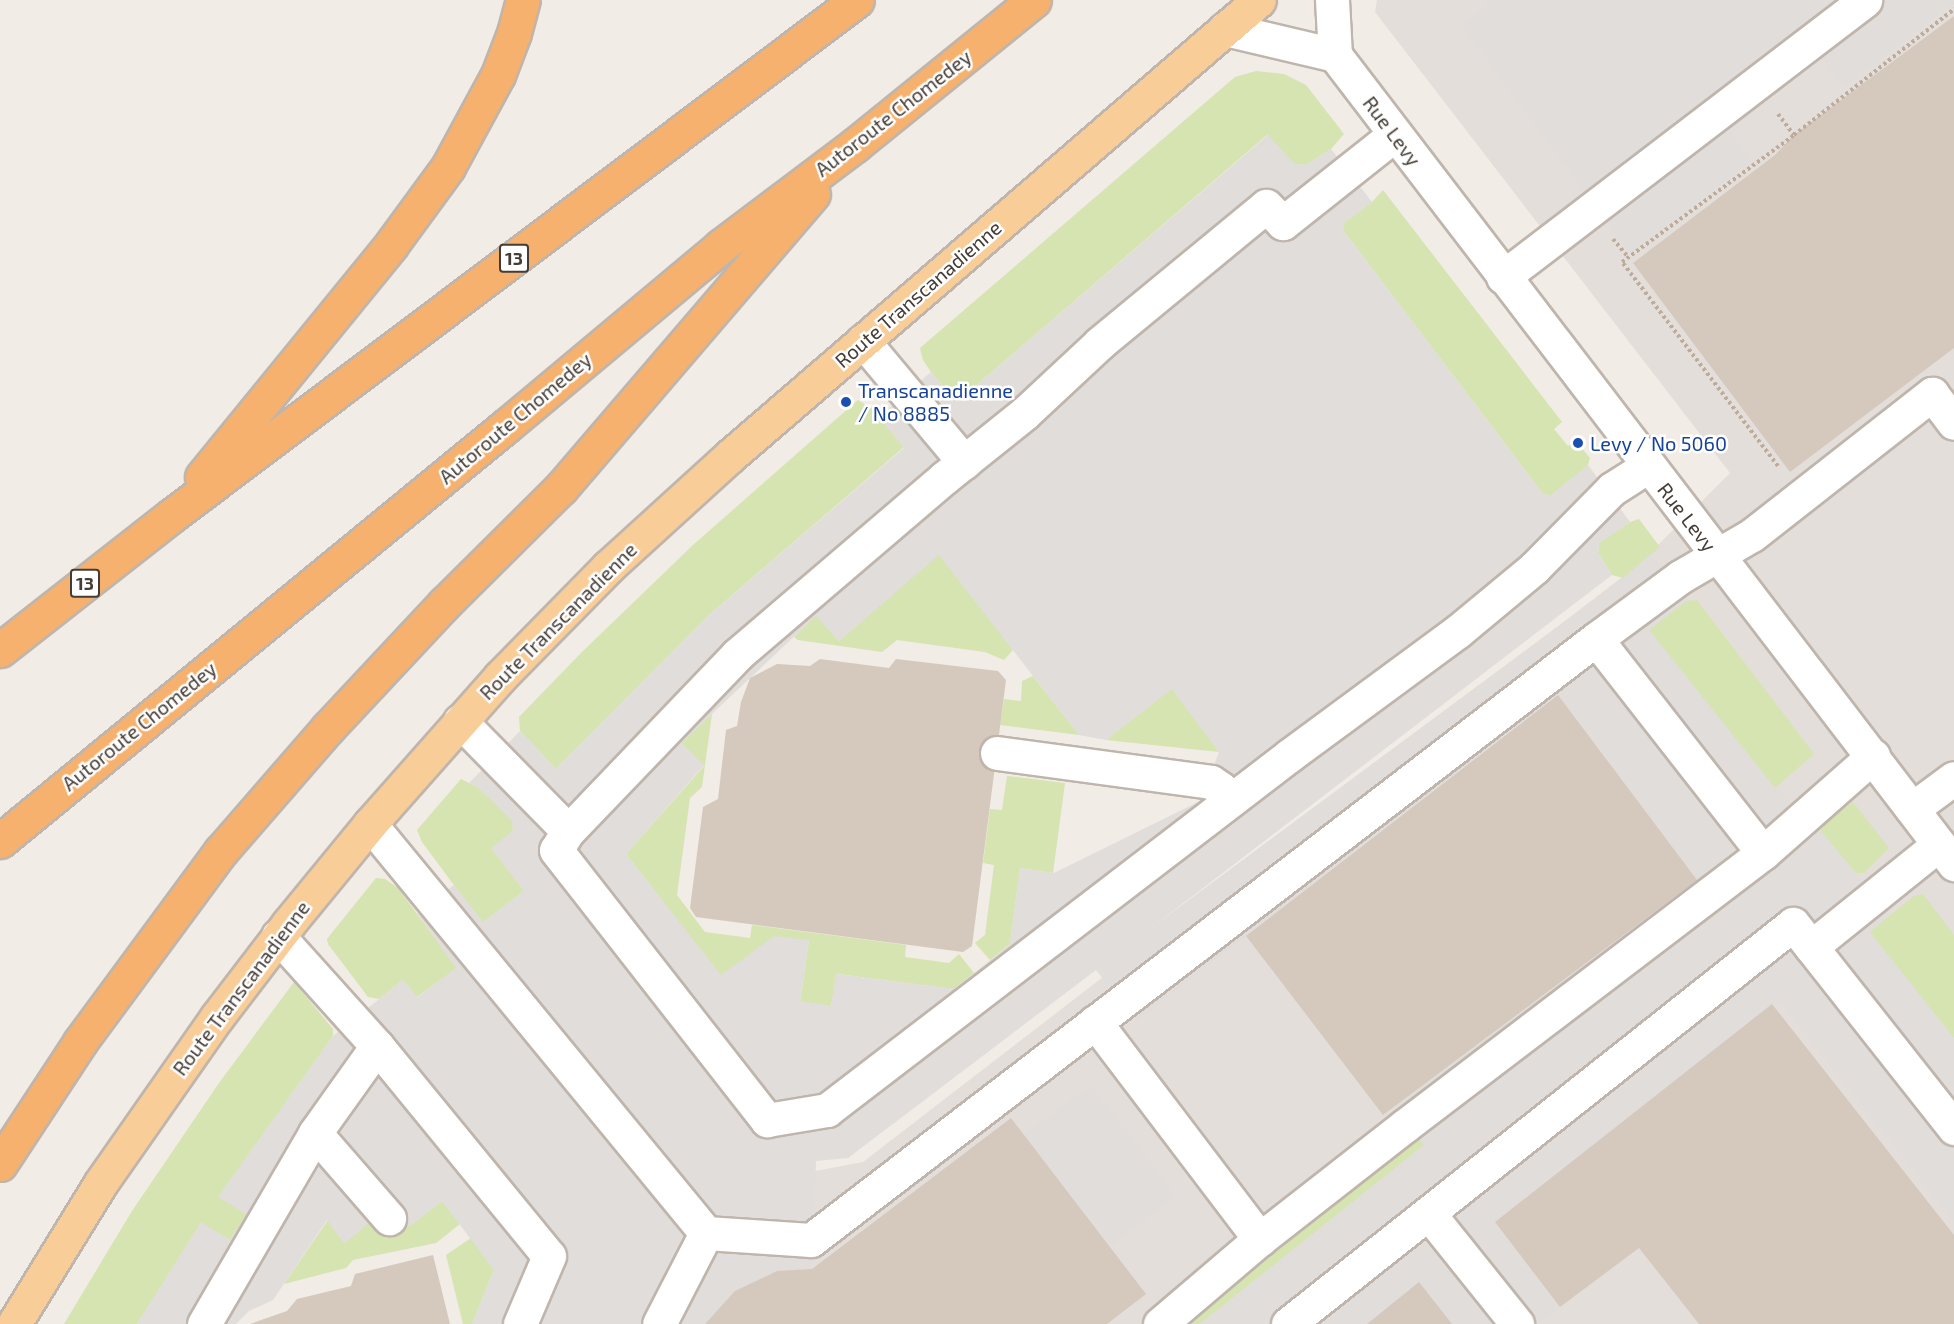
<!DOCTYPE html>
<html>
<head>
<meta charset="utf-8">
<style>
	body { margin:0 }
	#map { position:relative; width:1954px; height:1324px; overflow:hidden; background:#f1ece5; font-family:"Exo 2",sans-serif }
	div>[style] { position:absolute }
	.industrial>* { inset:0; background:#e4deda }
	.green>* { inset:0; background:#d5e4b0 }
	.parking>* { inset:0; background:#e0ddda }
	.building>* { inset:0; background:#d5c9be }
	.path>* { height:4px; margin-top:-2px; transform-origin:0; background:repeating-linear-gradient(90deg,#bdab9b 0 3px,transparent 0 6px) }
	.roads { filter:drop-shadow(2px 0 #bfb5ac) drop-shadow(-2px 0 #bfb5ac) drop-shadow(0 2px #bfb5ac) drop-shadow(0 -2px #bfb5ac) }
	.minor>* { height:33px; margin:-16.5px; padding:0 16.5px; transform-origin:16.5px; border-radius:16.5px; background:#fff }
	.major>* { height:33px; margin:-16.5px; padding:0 16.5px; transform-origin:16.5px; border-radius:16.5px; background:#f8cd98 }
	.highway>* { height:33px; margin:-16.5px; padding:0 16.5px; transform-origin:16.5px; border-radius:16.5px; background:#f5b16d }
	.dots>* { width:16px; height:16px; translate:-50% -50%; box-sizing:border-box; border:3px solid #fff; border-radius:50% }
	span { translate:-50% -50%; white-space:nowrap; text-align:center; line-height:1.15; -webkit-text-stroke:5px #fff; paint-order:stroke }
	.shield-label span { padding:2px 4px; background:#fff; border:2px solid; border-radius:4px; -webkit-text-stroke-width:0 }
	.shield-label { font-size:18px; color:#443c35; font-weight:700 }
	.street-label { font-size:20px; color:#443c35 }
	.transit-label { font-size:20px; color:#164399 }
	.left { translate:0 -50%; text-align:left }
</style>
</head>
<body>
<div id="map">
	<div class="industrial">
		<div style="clip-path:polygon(1377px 0,1954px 0,1954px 1324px,589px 1324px,740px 1185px,863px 1162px,1639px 564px,1730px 473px,1375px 12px)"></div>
	</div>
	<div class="green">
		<div style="clip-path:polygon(1256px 71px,1284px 74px,1306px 85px,1344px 134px,1331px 149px,1306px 165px,1294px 164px,1267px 135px,957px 402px,931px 372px,923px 360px,920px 348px,1235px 77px)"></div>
		<div style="clip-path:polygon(1383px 190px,1562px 422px,1554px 429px,1568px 446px,1576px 441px,1590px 458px,1588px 465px,1551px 496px,1543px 494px,1343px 230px,1344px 223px,1372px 202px)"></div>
		<div style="clip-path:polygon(858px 400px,871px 408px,904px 447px,709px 615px,556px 769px,520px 731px,519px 717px,582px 652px,693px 545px)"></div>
		<div style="clip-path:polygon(1639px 519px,1660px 547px,1623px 578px,1612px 575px,1598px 553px,1599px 543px,1630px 522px)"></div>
		<div style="clip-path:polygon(939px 554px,1013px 650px,1004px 660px,985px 652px,897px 640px,882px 652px,798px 640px,794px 637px,816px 615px,839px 641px)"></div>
		<div style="clip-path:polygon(1697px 600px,1814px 754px,1775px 788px,1649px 630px,1686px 601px)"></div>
		<div style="clip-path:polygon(1033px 676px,1079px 735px,1000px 725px,1004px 699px,1021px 701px,1022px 681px)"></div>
		<div style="clip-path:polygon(1172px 688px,1219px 752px,1106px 740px)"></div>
		<div style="clip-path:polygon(712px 714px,702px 787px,690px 798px,677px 895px,705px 932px,750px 938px,752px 925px,906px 945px,905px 957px,949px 963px,959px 954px,974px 973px,954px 989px,837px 974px,831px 1006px,800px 1002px,809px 940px,721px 976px,626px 854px,704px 766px,681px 743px)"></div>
		<div style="clip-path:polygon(1007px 776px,1065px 783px,1053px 873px,1020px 868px,1010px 944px,990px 960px,975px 943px,985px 935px,994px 865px,983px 863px,990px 809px,1002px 810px)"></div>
		<div style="clip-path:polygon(461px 779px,479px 788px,512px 820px,513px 831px,492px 848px,524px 891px,482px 923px,422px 842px,417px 830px)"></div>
		<div style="clip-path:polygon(1853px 802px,1889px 848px,1864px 873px,1856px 873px,1818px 828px)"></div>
		<div style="clip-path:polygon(376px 878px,385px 879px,398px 888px,457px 968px,417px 997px,403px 980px,379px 999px,368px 997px,328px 944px,327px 939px)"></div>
		<div style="clip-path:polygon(1923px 894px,1954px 935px,1954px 1038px,1869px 932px,1914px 896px)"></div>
		<div style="clip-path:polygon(294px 982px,333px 1029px,333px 1036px,219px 1196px,247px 1215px,230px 1240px,201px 1223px,137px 1324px,64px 1324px,132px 1211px,219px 1083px)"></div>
		<div style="clip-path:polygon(1420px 1138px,1425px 1144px,1200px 1324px,1170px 1324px)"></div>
		<div style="clip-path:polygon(442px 1201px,460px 1224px,436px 1243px,353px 1260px,346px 1268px,284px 1284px,328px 1220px,411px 1225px)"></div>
		<div style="clip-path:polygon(471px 1238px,494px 1270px,472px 1324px,463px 1324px,446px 1255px)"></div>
	</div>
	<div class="parking">
		<div style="clip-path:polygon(1492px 0,1954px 0,1954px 2px,1845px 88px,1821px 58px,1729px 131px,1751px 161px,1631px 254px,1462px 26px)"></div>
		<div style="clip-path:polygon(evenodd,1268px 135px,1295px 164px,1306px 165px,1331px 149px,1372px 202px,1344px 223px,1343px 230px,1543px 494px,1551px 495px,1588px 465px,1630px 522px,1599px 543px,1598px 553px,1612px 575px,1147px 931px,1623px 578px,1651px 554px,1686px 601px,1649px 630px,1775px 788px,1818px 828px,1890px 914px,1870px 932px,1954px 1038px,1954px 1222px,1779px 1000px,1495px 1221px,1560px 1307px,1540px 1324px,1452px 1324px,1419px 1282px,1367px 1324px,1200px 1324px,1424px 1145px,1394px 1107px,1697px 881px,1558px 695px,1136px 1021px,1096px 970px,848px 1158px,816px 1161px,812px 1269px,777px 1271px,735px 1291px,706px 1324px,472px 1324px,494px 1270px,442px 1201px,411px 1225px,377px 1231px,369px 1223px,344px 1244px,327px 1220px,273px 1300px,249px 1311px,236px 1324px,137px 1324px,201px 1222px,230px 1240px,247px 1215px,218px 1197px,333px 1036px,403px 980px,418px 997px,456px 968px,417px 913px,454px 885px,483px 922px,524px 891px,491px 848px,513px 831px,512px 820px,479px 788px,469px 783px,520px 731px,556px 769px,709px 615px,904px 448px,879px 417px,931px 372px,957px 402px,1268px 135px,939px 555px,1079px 735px,1106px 740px,1172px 689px,1219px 752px,1200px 801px,1054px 873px,1020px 868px,1010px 944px,955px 989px,836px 974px,831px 1006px,800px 1001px,809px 940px,774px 936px,721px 975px,626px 854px,704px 765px,681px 743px,816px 616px,839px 641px,939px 555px)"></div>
		<div style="clip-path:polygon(1091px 1085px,1176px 1196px,1110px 1246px,1024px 1135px)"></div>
	</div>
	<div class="building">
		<div style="clip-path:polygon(1954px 16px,1954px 348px,1790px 472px,1633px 263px,1775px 155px,1794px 135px)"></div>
		<div style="clip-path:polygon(820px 659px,889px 668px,896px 659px,998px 671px,1006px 680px,972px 946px,963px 952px,696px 917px,690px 908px,703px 807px,718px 799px,726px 730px,737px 726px,741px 702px,750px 678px,777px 664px,810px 666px)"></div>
		<div style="clip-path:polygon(1558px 695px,1697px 880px,1383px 1115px,1246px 936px)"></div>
		<div style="clip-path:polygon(1772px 1004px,1954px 1235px,1954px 1324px,1699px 1324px,1639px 1248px,1560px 1307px,1495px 1222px)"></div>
		<div style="clip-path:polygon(1011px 1118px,1146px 1294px,1107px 1324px,705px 1324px,735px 1291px,777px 1271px,812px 1269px)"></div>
		<div style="clip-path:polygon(433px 1255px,450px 1324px,250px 1324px,287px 1311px,297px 1299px,351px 1286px,355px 1274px)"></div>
		<div style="clip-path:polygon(1419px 1282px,1452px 1324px,1367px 1324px)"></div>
	</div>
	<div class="path">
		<div style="left:1778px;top:114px;width:26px;rotate:53deg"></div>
		<div style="left:1613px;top:239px;width:23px;rotate:50deg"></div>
		<div style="left:1778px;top:466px;width:257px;rotate:-127.4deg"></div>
		<div style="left:1622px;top:262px;width:214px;rotate:-36.4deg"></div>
		<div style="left:1794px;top:135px;width:204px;rotate:-38.2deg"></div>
	</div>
	<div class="roads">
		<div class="minor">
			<div style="left:1332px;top:0;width:55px;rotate:86.9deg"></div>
			<div style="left:1335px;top:55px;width:1019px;rotate:52.58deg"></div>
			<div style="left:1225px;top:29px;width:113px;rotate:13.3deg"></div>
			<div style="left:1394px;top:135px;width:142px;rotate:141.6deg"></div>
			<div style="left:1283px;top:223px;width:24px;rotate:-135deg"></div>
			<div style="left:1266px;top:206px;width:215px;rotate:140.5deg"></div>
			<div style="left:1100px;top:343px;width:103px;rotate:137deg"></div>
			<div style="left:1025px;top:413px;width:104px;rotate:141.3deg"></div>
			<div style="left:944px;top:478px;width:271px;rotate:139.5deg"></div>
			<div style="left:738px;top:654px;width:245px;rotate:133.8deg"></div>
			<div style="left:568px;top:831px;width:22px;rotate:122deg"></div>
			<div style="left:556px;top:850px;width:343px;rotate:52deg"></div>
			<div style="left:767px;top:1120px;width:61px;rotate:-9.5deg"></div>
			<div style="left:827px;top:1110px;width:583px;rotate:-37.48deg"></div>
			<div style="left:1290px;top:755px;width:207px;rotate:-36.4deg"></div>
			<div style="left:1457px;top:632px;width:100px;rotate:-39.7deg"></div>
			<div style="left:1534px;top:568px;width:111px;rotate:-45.4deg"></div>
			<div style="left:1612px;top:489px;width:43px;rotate:-32.6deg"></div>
			<div style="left:1503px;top:277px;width:456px;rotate:-37.4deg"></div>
			<div style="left:863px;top:341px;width:158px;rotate:50.1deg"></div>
			<div style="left:1596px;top:639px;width:271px;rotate:52deg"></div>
			<div style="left:1763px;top:853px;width:147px;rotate:-41.4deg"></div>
			<div style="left:460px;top:721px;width:154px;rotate:45.5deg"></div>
			<div style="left:997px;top:753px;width:216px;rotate:7.7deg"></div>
			<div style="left:1211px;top:782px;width:11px;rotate:34deg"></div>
			<div style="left:1220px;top:788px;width:16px;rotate:52deg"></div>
			<div style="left:1912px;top:809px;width:52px;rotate:-36.4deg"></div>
			<div style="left:370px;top:824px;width:529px;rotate:50.6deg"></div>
			<div style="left:706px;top:1233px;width:102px;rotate:117.3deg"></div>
			<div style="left:1811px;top:947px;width:164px;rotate:-38.8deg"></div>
			<div style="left:1095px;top:1022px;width:273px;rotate:52.8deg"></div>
			<div style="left:1260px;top:1239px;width:185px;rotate:-38deg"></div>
			<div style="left:1406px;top:1125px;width:449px;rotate:-37.3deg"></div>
			<div style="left:377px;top:1046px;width:271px;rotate:50.7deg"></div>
			<div style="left:549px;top:1256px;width:74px;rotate:113.1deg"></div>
			<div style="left:315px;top:1133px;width:113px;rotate:49deg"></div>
			<div style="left:1429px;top:1214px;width:141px;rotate:51.3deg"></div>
			<div style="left:706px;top:1233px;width:105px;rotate:3.8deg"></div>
			<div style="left:811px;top:1240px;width:989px;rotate:-37.44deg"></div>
			<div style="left:1596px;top:639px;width:104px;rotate:-36.4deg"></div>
			<div style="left:1680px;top:577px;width:83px;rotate:-30.3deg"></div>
			<div style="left:1752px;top:535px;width:229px;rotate:-38.1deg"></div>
			<div style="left:1932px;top:394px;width:36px;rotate:53deg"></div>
			<div style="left:204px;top:1324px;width:221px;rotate:-59.8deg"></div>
			<div style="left:315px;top:1133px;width:107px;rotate:-54.5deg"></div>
			<div style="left:377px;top:1046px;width:148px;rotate:-132deg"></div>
			<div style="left:1160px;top:1324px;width:131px;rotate:-40.4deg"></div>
			<div style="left:1288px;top:1324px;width:644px;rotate:-38.38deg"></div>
			<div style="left:1793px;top:924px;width:260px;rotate:51.7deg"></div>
		</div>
		<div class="major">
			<div style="left:14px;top:1324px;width:164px;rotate:-58.4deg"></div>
			<div style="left:100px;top:1184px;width:204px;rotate:-55deg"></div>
			<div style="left:217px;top:1017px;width:117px;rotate:-52.6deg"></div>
			<div style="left:288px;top:924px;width:129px;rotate:-50.6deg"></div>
			<div style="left:370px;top:824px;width:196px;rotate:-48.5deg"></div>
			<div style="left:500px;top:677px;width:154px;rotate:-45.5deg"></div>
			<div style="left:608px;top:567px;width:165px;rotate:-42.3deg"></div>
			<div style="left:730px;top:456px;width:698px;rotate:-40.76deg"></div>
		</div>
		<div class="highway">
			<div style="left:202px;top:477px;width:299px;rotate:-50.8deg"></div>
			<div style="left:391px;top:245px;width:97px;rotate:-53.8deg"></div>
			<div style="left:448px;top:167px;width:105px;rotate:-61.5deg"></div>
			<div style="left:498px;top:75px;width:45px;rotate:-69.1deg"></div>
			<div style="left:514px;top:33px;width:34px;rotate:-75deg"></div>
			<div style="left:0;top:650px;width:217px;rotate:-38.1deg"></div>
			<div style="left:171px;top:516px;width:858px;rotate:-36.95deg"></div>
			<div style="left:0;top:841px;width:654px;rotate:-39.36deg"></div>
			<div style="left:506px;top:426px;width:280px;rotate:-39.9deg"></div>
			<div style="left:721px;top:246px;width:168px;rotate:-37deg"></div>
			<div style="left:855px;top:145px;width:230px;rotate:-39deg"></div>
			<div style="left:0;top:1164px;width:146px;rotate:-56.7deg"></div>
			<div style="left:80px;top:1042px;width:237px;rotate:-53.6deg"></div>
			<div style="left:221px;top:851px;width:163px;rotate:-49deg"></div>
			<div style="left:328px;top:728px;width:170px;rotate:-46.9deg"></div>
			<div style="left:444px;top:604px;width:165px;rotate:-44.8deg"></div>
			<div style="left:561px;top:488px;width:387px;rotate:-49.4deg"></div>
		</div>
	</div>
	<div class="dots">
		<div style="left:846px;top:402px;background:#1a4fb4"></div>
		<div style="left:1578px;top:443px;background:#1a4fb4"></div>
	</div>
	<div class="shield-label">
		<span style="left:514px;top:258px">13</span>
		<span style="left:85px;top:583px">13</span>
	</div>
	<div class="street-label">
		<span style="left:893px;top:113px;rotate:-38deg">Autoroute Chomedey</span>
		<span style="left:1392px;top:131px;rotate:53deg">Rue Levy</span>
		<span style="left:918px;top:294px;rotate:-41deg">Route Transcanadienne</span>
		<span style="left:515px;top:418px;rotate:-40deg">Autoroute Chomedey</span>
		<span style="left:1687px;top:517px;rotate:52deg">Rue Levy</span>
		<span style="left:558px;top:621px;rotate:-45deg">Route Transcanadienne</span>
		<span style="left:139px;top:726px;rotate:-39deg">Autoroute Chomedey</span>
		<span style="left:241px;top:988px;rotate:-53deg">Route Transcanadienne</span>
	</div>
	<div class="transit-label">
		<span class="left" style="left:858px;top:402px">Transcanadienne<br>/ No 8885</span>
		<span class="left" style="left:1590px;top:443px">Levy / No 5060</span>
	</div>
</div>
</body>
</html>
